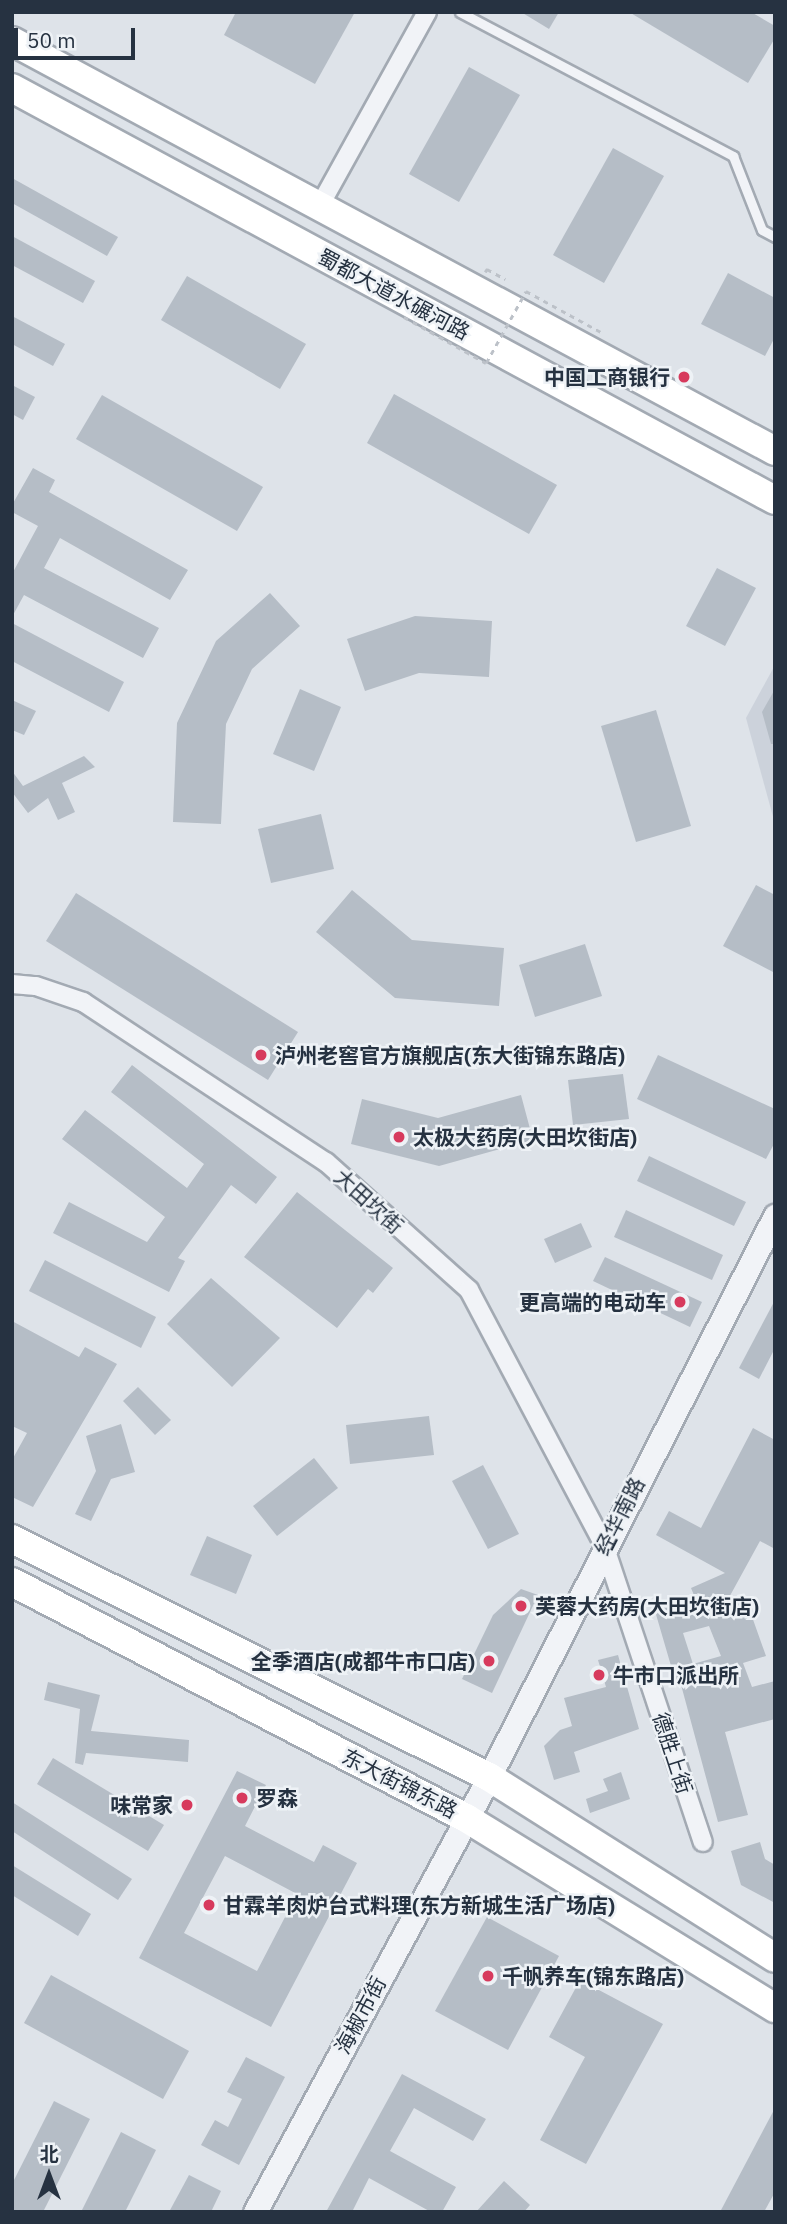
<!DOCTYPE html>
<html>
<head>
<meta charset="utf-8">
<style>
	body { margin:0 }
	#map { position:relative; width:787px; height:2224px; overflow:hidden; background:#dee3e9; font-family:"IBM Plex Sans","Noto Sans SC",sans-serif }
	div>[style] { position:absolute }
	.built>* { inset:0; background:#ccd2db }
	.building>* { inset:0; background:#b5bdc6 }
	.path>* { height:2.5px; margin-top:-1.25px; transform-origin:0; background:repeating-linear-gradient(90deg,#bcc1c8 0 5px,transparent 0 10px) }
	.roads { filter:drop-shadow(2px 0 #a3aab3) drop-shadow(-2px 0 #a3aab3) drop-shadow(0 2px #a3aab3) drop-shadow(0 -2px #a3aab3) }
	.service>* { height:9px; margin:-4.5px; padding:0 4.5px; transform-origin:4.5px; border-radius:4.5px; background:#f1f3f7 }
	.minor>* { height:18px; margin:-9px; padding:0 9px; transform-origin:9px; border-radius:9px; background:#f1f3f7 }
	.tertiary>* { height:23px; margin:-11.5px; padding:0 11.5px; transform-origin:11.5px; border-radius:11.5px; background:#f1f3f7 }
	.primary>* { height:28px; margin:-14px; padding:0 14px; transform-origin:14px; border-radius:14px; background:#fff }
	.path-bridge>* { height:2.5px; margin-top:-1.25px; transform-origin:0; background:repeating-linear-gradient(90deg,#bcc1c8 0 5px,transparent 0 10px) }
	.dots>* { width:19px; height:19px; translate:-50% -50%; box-sizing:border-box; border:4px solid #eef2f6; border-radius:50% }
	span { translate:-50% -50%; white-space:nowrap; text-align:center; line-height:1.15; -webkit-text-stroke:5px #eef2f6; paint-order:stroke }
	.street-label { font-size:21px; color:#263241 }
	.poi-label { font-size:21px; color:#263241; font-weight:700 }
	.right { translate:-100% -50%; text-align:right }
	.left { translate:0 -50%; text-align:left }
	.frame { position:absolute; inset:0; border:14px solid #263241; pointer-events:none }
	.north { position:absolute; left:14px; top:2140px; width:70px; height:70px; -webkit-text-stroke:5px #eef2f6; paint-order:stroke; rotate:0deg; font-size:19px; font-weight:700; line-height:28px; text-align:center; color:#263241 }
	.north::after { content:''; display:block; margin:auto; width:24px; height:32px; background:#263241; clip-path:polygon(50% 0,100% 100%,50% 72%,0 100%) }
	.scale { position:absolute; left:14px; top:28px; width:121px; height:32px; box-sizing:border-box; border:4px solid #263241; border-top:0; padding-left:9px; font-size:21px; line-height:24px; white-space:nowrap; color:#263241; -webkit-text-stroke:5px #eef2f6; paint-order:stroke }
</style>
</head>
<body>
<div id="map">
	<div class="built">
		<div style="clip-path:polygon(775px 665px,775px 824px,746px 718px)"></div>
	</div>
	<div class="building">
		<div style="clip-path:polygon(236px 12px,355px 12px,315px 84px,224px 35px)"></div>
		<div style="clip-path:polygon(521px 12px,559px 12px,549px 29px)"></div>
		<div style="clip-path:polygon(629px 12px,751px 12px,775px 26px,775px 38px,748px 83px)"></div>
		<div style="clip-path:polygon(469px 67px,520px 95px,459px 202px,409px 174px)"></div>
		<div style="clip-path:polygon(613px 148px,664px 176px,604px 283px,553px 255px)"></div>
		<div style="clip-path:polygon(12px 178px,118px 237px,107px 256px,12px 203px)"></div>
		<div style="clip-path:polygon(12px 236px,95px 281px,83px 303px,12px 265px)"></div>
		<div style="clip-path:polygon(728px 273px,775px 298px,775px 337px,765px 356px,701px 324px)"></div>
		<div style="clip-path:polygon(187px 276px,306px 344px,280px 389px,161px 320px)"></div>
		<div style="clip-path:polygon(12px 316px,65px 344px,53px 366px,12px 344px)"></div>
		<div style="clip-path:polygon(12px 385px,35px 397px,23px 420px,12px 414px)"></div>
		<div style="clip-path:polygon(394px 394px,557px 485px,529px 534px,367px 443px)"></div>
		<div style="clip-path:polygon(102px 395px,263px 487px,237px 531px,76px 439px)"></div>
		<div style="clip-path:polygon(33px 468px,55px 480px,49px 492px,188px 570px,170px 600px,60px 538px,44px 568px,159px 628px,143px 658px,24px 595px,12px 617px,12px 574px,38px 526px,12px 512px,12px 505px)"></div>
		<div style="clip-path:polygon(717px 568px,756px 588px,725px 646px,686px 626px)"></div>
		<div style="clip-path:polygon(270px 593px,300px 626px,252px 669px,226px 724px,221px 824px,173px 822px,177px 723px,216px 641px)"></div>
		<div style="clip-path:polygon(415px 616px,492px 621px,489px 677px,419px 673px,365px 691px,347px 639px)"></div>
		<div style="clip-path:polygon(12px 623px,124px 682px,109px 712px,12px 661px)"></div>
		<div style="clip-path:polygon(300px 689px,341px 707px,314px 771px,273px 754px)"></div>
		<div style="clip-path:polygon(775px 689px,775px 744px,771px 744px,762px 712px)"></div>
		<div style="clip-path:polygon(12px 700px,36px 711px,24px 735px,12px 730px)"></div>
		<div style="clip-path:polygon(656px 710px,691px 826px,636px 842px,601px 726px)"></div>
		<div style="clip-path:polygon(84px 756px,95px 767px,62px 783px,75px 812px,58px 820px,48px 798px,28px 813px,12px 792px,12px 771px,23px 786px)"></div>
		<div style="clip-path:polygon(321px 814px,334px 869px,271px 883px,258px 829px)"></div>
		<div style="clip-path:polygon(756px 885px,775px 895px,775px 973px,723px 946px)"></div>
		<div style="clip-path:polygon(352px 890px,412px 940px,504px 948px,499px 1006px,395px 998px,316px 932px)"></div>
		<div style="clip-path:polygon(76px 893px,298px 1032px,268px 1080px,46px 941px)"></div>
		<div style="clip-path:polygon(585px 944px,602px 996px,535px 1017px,519px 965px)"></div>
		<div style="clip-path:polygon(658px 1055px,775px 1109px,775px 1142px,766px 1159px,637px 1099px)"></div>
		<div style="clip-path:polygon(132px 1065px,277px 1177px,256px 1204px,231px 1185px,178px 1258px,185px 1261px,169px 1292px,53px 1233px,69px 1202px,147px 1242px,165px 1217px,62px 1139px,85px 1110px,187px 1188px,204px 1164px,111px 1092px)"></div>
		<div style="clip-path:polygon(623px 1074px,629px 1119px,573px 1125px,568px 1080px)"></div>
		<div style="clip-path:polygon(521px 1095px,533px 1140px,439px 1166px,351px 1144px,362px 1099px,438px 1118px)"></div>
		<div style="clip-path:polygon(649px 1156px,746px 1202px,734px 1226px,637px 1181px)"></div>
		<div style="clip-path:polygon(297px 1192px,393px 1268px,373px 1293px,368px 1289px,337px 1328px,244px 1257px)"></div>
		<div style="clip-path:polygon(626px 1210px,723px 1255px,712px 1280px,614px 1237px)"></div>
		<div style="clip-path:polygon(581px 1223px,592px 1247px,555px 1263px,544px 1239px)"></div>
		<div style="clip-path:polygon(605px 1257px,702px 1302px,690px 1327px,593px 1281px)"></div>
		<div style="clip-path:polygon(45px 1260px,156px 1317px,141px 1348px,29px 1291px)"></div>
		<div style="clip-path:polygon(211px 1278px,280px 1338px,232px 1387px,167px 1324px)"></div>
		<div style="clip-path:polygon(775px 1300px,775px 1348px,759px 1379px,739px 1368px)"></div>
		<div style="clip-path:polygon(12px 1321px,79px 1357px,85px 1347px,117px 1364px,33px 1507px,12px 1497px,12px 1460px,27px 1433px,12px 1426px)"></div>
		<div style="clip-path:polygon(138px 1387px,171px 1420px,155px 1435px,123px 1401px)"></div>
		<div style="clip-path:polygon(429px 1416px,434px 1455px,350px 1464px,346px 1425px)"></div>
		<div style="clip-path:polygon(121px 1424px,135px 1472px,111px 1479px,91px 1521px,75px 1514px,96px 1471px,86px 1436px)"></div>
		<div style="clip-path:polygon(evenodd,753px 1428px,775px 1440px,775px 1549px,760px 1541px,726px 1603px,745px 1597px,766px 1656px,743px 1663px,752px 1687px,775px 1681px,775px 1719px,725px 1732px,748px 1815px,718px 1822px,680px 1681px,676px 1683px,655px 1611px,696px 1600px,691px 1588px,725px 1573px,656px 1535px,669px 1511px,701px 1528px,753px 1428px,709px 1626px,721px 1656px,693px 1664px,683px 1633px,709px 1626px)"></div>
		<div style="clip-path:polygon(314px 1458px,338px 1488px,277px 1536px,253px 1506px)"></div>
		<div style="clip-path:polygon(483px 1465px,519px 1534px,488px 1549px,452px 1481px)"></div>
		<div style="clip-path:polygon(207px 1536px,252px 1555px,236px 1594px,190px 1575px)"></div>
		<div style="clip-path:polygon(521px 1589px,538px 1595px,492px 1693px,462px 1679px,493px 1615px)"></div>
		<div style="clip-path:polygon(618px 1655px,639px 1729px,574px 1752px,580px 1772px,554px 1780px,544px 1746px,560px 1730px,572px 1726px,564px 1698px,606px 1687px,598px 1660px)"></div>
		<div style="clip-path:polygon(48px 1682px,100px 1695px,91px 1731px,189px 1740px,188px 1762px,86px 1753px,83px 1765px,75px 1763px,80px 1709px,44px 1700px)"></div>
		<div style="clip-path:polygon(53px 1758px,164px 1825px,148px 1851px,37px 1784px)"></div>
		<div style="clip-path:polygon(evenodd,237px 1771px,266px 1785px,245px 1826px,314px 1862px,323px 1845px,357px 1863px,271px 2027px,139px 1958px,237px 1771px,225px 1856px,297px 1894px,257px 1971px,184px 1933px,225px 1856px)"></div>
		<div style="clip-path:polygon(621px 1772px,630px 1799px,590px 1813px,586px 1799px,608px 1791px,603px 1779px)"></div>
		<div style="clip-path:polygon(12px 1802px,132px 1879px,118px 1900px,12px 1831px)"></div>
		<div style="clip-path:polygon(760px 1842px,765px 1859px,775px 1865px,775px 1903px,741px 1885px,731px 1851px)"></div>
		<div style="clip-path:polygon(12px 1865px,91px 1914px,78px 1936px,12px 1895px)"></div>
		<div style="clip-path:polygon(487px 1917px,559px 1956px,508px 2050px,435px 2011px)"></div>
		<div style="clip-path:polygon(51px 1975px,189px 2051px,163px 2099px,24px 2023px)"></div>
		<div style="clip-path:polygon(580px 1980px,663px 2024px,586px 2164px,540px 2140px,585px 2057px,549px 2037px)"></div>
		<div style="clip-path:polygon(246px 2057px,285px 2077px,239px 2165px,201px 2145px,215px 2120px,228px 2127px,242px 2099px,227px 2092px)"></div>
		<div style="clip-path:polygon(402px 2074px,486px 2119px,473px 2141px,414px 2108px,390px 2151px,456px 2187px,442px 2212px,431px 2212px,369px 2178px,352px 2212px,326px 2212px)"></div>
		<div style="clip-path:polygon(54px 2101px,90px 2119px,43px 2212px,12px 2212px,12px 2184px)"></div>
		<div style="clip-path:polygon(775px 2108px,775px 2192px,764px 2212px,720px 2212px)"></div>
		<div style="clip-path:polygon(121px 2132px,156px 2150px,125px 2212px,81px 2212px)"></div>
		<div style="clip-path:polygon(189px 2175px,221px 2191px,211px 2212px,169px 2212px)"></div>
		<div style="clip-path:polygon(504px 2181px,530px 2205px,524px 2212px,476px 2212px)"></div>
	</div>
	<div class="path">
		<div style="left:485px;top:272px;width:4px;rotate:-56deg"></div>
		<div style="left:487px;top:269px;width:21px;rotate:29deg"></div>
	</div>
	<div class="roads">
		<div class="service">
			<div style="left:460px;top:12px;width:309px;rotate:27.8deg"></div>
			<div style="left:733px;top:156px;width:79px;rotate:68.6deg"></div>
			<div style="left:762px;top:230px;width:15px;rotate:28deg"></div>
		</div>
		<div class="minor">
			<div style="left:319px;top:207px;width:223px;rotate:-61deg"></div>
			<div style="left:12px;top:984px;width:24px;rotate:5deg"></div>
			<div style="left:36px;top:986px;width:50px;rotate:18.8deg"></div>
			<div style="left:83px;top:1002px;width:291px;rotate:33.4deg"></div>
			<div style="left:326px;top:1162px;width:192px;rotate:41.8deg"></div>
			<div style="left:469px;top:1290px;width:289px;rotate:62.1deg"></div>
			<div style="left:604px;top:1545px;width:313px;rotate:71.6deg"></div>
		</div>
		<div class="tertiary">
			<div style="left:255px;top:2212px;width:494px;rotate:-61.7deg"></div>
			<div style="left:489px;top:1777px;width:630px;rotate:-62.99deg"></div>
		</div>
		<div class="primary">
			<div style="left:12px;top:41px;width:866px;rotate:28.25deg"></div>
			<div style="left:12px;top:88px;width:867px;rotate:28.37deg"></div>
			<div style="left:12px;top:1539px;width:533px;rotate:26.52deg"></div>
			<div style="left:489px;top:1777px;width:338px;rotate:32.3deg"></div>
			<div style="left:12px;top:1582px;width:512px;rotate:27.47deg"></div>
			<div style="left:466px;top:1818px;width:363px;rotate:31.6deg"></div>
		</div>
	</div>
	<div class="path-bridge">
		<div style="left:404px;top:317px;width:94px;rotate:29.3deg"></div>
		<div style="left:486px;top:363px;width:82px;rotate:-60.9deg"></div>
		<div style="left:526px;top:291px;width:85px;rotate:28.7deg"></div>
	</div>
	<div class="dots">
		<div style="left:684px;top:377px;background:#d73a5d"></div>
		<div style="left:261px;top:1055px;background:#d73a5d"></div>
		<div style="left:399px;top:1137px;background:#d73a5d"></div>
		<div style="left:680px;top:1302px;background:#d73a5d"></div>
		<div style="left:521px;top:1606px;background:#d73a5d"></div>
		<div style="left:489px;top:1661px;background:#d73a5d"></div>
		<div style="left:599px;top:1675px;background:#d73a5d"></div>
		<div style="left:242px;top:1798px;background:#d73a5d"></div>
		<div style="left:187px;top:1805px;background:#d73a5d"></div>
		<div style="left:209px;top:1905px;background:#d73a5d"></div>
		<div style="left:488px;top:1976px;background:#d73a5d"></div>
	</div>
	<div class="street-label">
		<span style="left:394px;top:294px;rotate:28deg">蜀都大道水碾河路</span>
		<span style="left:369px;top:1201px;rotate:42deg">大田坎街</span>
		<span style="left:619px;top:1516px;rotate:-63deg">经华南路</span>
		<span style="left:673px;top:1753px;rotate:72deg">德胜上街</span>
		<span style="left:400px;top:1783px;rotate:27deg">东大街锦东路</span>
		<span style="left:360px;top:2015px;rotate:-62deg">海椒市街</span>
	</div>
	<div class="poi-label">
		<span class="right" style="left:670px;top:377px">中国工商银行</span>
		<span class="left" style="left:275px;top:1055px">泸州老窖官方旗舰店(东大街锦东路店)</span>
		<span class="left" style="left:413px;top:1137px">太极大药房(大田坎街店)</span>
		<span class="right" style="left:666px;top:1302px">更高端的电动车</span>
		<span class="left" style="left:535px;top:1606px">芙蓉大药房(大田坎街店)</span>
		<span class="right" style="left:475px;top:1661px">全季酒店(成都牛市口店)</span>
		<span class="left" style="left:613px;top:1675px">牛市口派出所</span>
		<span class="left" style="left:256px;top:1798px">罗森</span>
		<span class="right" style="left:173px;top:1805px">味常家</span>
		<span class="left" style="left:223px;top:1905px">甘霖羊肉炉台式料理(东方新城生活广场店)</span>
		<span class="left" style="left:502px;top:1976px">千帆养车(锦东路店)</span>
	</div>
	<div class="frame"></div>
	<div class="north">北</div>
	<div class="scale">50 m</div>
</div>
</body>
</html>
